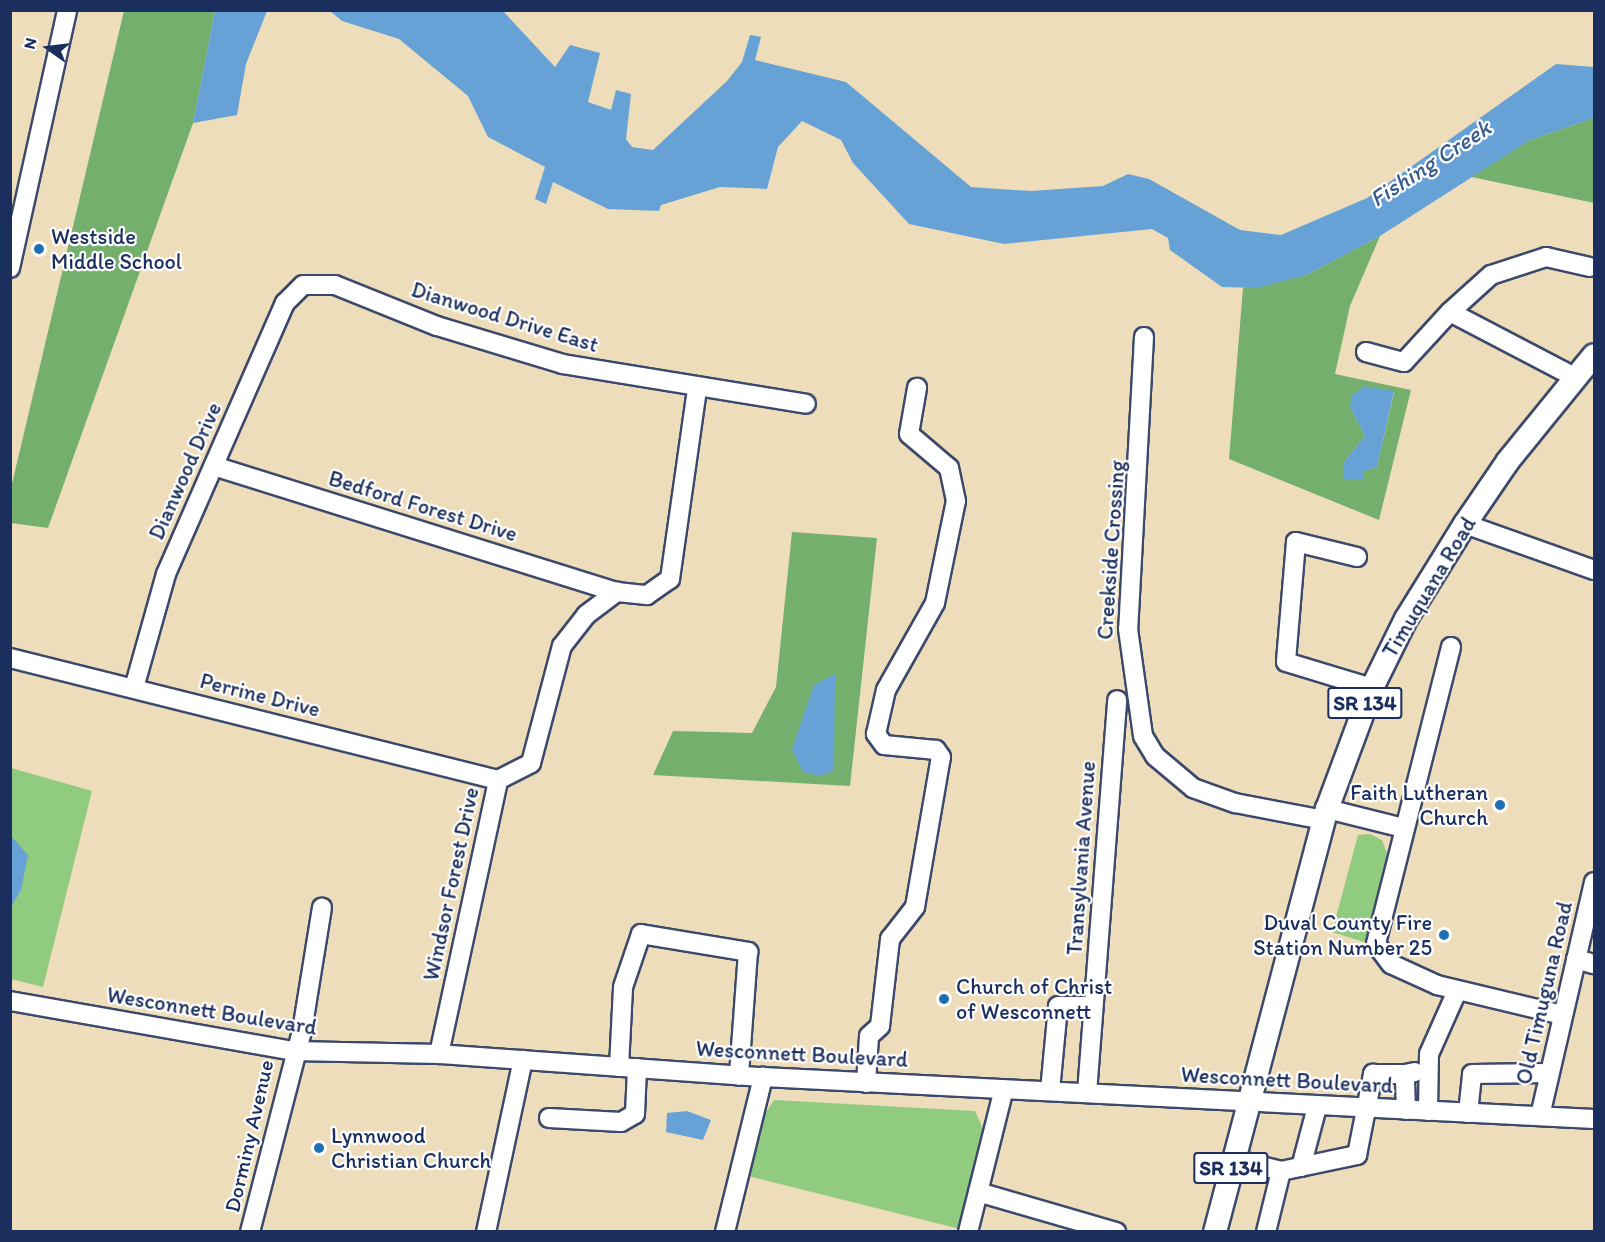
<!DOCTYPE html>
<html>
<head>
<meta charset="utf-8">
<style>
	body { margin:0 }
	#map { position:relative; width:1605px; height:1242px; overflow:hidden; background:#eeddba; font-family:Itim,sans-serif }
	div>[style] { position:absolute }
	.green>* { inset:0; background:#91cb7f }
	.forest>* { inset:0; background:#74af6e }
	.water>* { inset:0; background:#67a2d7 }
	.roads { filter:drop-shadow(2px 0 #3b496c) drop-shadow(-2px 0 #3b496c) drop-shadow(0 2px #3b496c) drop-shadow(0 -2px #3b496c) }
	.minor>* { height:18px; margin:-9px; padding:0 9px; transform-origin:9px; border-radius:9px; background:#fff }
	.major>* { height:22px; margin:-11px; padding:0 11px; transform-origin:11px; border-radius:11px; background:#fff }
	.dots>* { width:16px; height:16px; translate:-50% -50%; box-sizing:border-box; border:3px solid #fff; border-radius:50% }
	span { translate:-50% -50%; white-space:nowrap; text-align:center; line-height:1.15; -webkit-text-stroke:4.5px #fff; paint-order:stroke }
	.shield-label span { padding:2px 4px; background:#fff; border:2px solid; border-radius:4px; -webkit-text-stroke-width:0 }
	.shield-label { font-size:21px; color:#1b2f5e; font-weight:700 }
	.poi-label { font-size:22px; color:#1b2f5e }
	.left { translate:0 -50%; text-align:left }
	.right { translate:-100% -50%; text-align:right }
	.street-label { font-size:22px; color:#1b2f5e }
	.water-label { font-size:24px; color:#395d8e; font-style:italic }
	.frame { position:absolute; inset:0; border:12px solid #1b2f5e; pointer-events:none }
	.north { position:absolute; left:18px; top:18px; width:60px; height:60px; -webkit-text-stroke:4px #fff; paint-order:stroke; rotate:284deg; font-size:16px; font-weight:700; line-height:24px; text-align:center; color:#1b2f5e }
	.north::after { content:''; display:block; margin:auto; width:21px; height:27px; background:#1b2f5e; clip-path:polygon(50% 0,100% 100%,50% 72%,0 100%) }
</style>
</head>
<body>
<div id="map">
	<div class="green">
		<div style="clip-path:polygon(11px 768px,92px 791px,43px 987px,11px 979px,10px 907px,21px 890px,11px 836px)"></div>
		<div style="clip-path:polygon(1370px 834px,1382px 840px,1387px 853px,1367px 943px,1332px 932px,1358px 835px)"></div>
		<div style="clip-path:polygon(774px 1100px,975px 1111px,984px 1131px,960px 1229px,748px 1176px,763px 1117px)"></div>
	</div>
	<div class="forest">
		<div style="clip-path:polygon(124px 11px,215px 11px,193px 123px,48px 528px,11px 523px,11px 488px)"></div>
		<div style="clip-path:polygon(1594px 118px,1594px 203px,1467px 176px,1530px 140px)"></div>
		<div style="clip-path:polygon(evenodd,1380px 236px,1350px 306px,1335px 374px,1411px 390px,1379px 520px,1229px 459px,1243px 288px,1306px 275px,1380px 236px,1394px 392px,1377px 467px,1364px 471px,1344px 462px,1365px 436px,1350px 407px,1394px 392px)"></div>
		<div style="clip-path:polygon(792px 532px,877px 538px,850px 786px,653px 775px,673px 731px,752px 733px,776px 687px)"></div>
	</div>
	<div class="water">
		<div style="clip-path:polygon(215px 11px,267px 11px,246px 64px,237px 115px,193px 123px)"></div>
		<div style="clip-path:polygon(330px 11px,503px 11px,555px 67px,570px 45px,600px 53px,588px 102px,611px 110px,616px 90px,631px 94px,626px 139px,632px 147px,653px 150px,727px 81px,742px 62px,750px 35px,761px 37px,755px 60px,846px 82px,971px 187px,1031px 191px,1103px 186px,1128px 174px,1149px 179px,1240px 230px,1281px 235px,1367px 198px,1556px 64px,1594px 67px,1594px 118px,1530px 140px,1380px 236px,1306px 275px,1257px 288px,1222px 287px,1170px 250px,1168px 238px,1152px 229px,1004px 244px,909px 224px,853px 163px,841px 140px,802px 121px,778px 147px,767px 189px,720px 187px,661px 205px,659px 211px,608px 209px,553px 182px,546px 204px,535px 199px,545px 167px,488px 137px,468px 96px,399px 39px,342px 21px)"></div>
		<div style="clip-path:polygon(1364px 386px,1394px 391px,1377px 467px,1364px 471px,1363px 479px,1344px 480px,1344px 462px,1365px 436px,1350px 407px,1352px 396px)"></div>
		<div style="clip-path:polygon(835px 674px,834px 770px,821px 776px,803px 772px,792px 749px,814px 685px)"></div>
		<div style="clip-path:polygon(11px 836px,28px 855px,21px 890px,11px 907px)"></div>
		<div style="clip-path:polygon(687px 1111px,711px 1120px,703px 1140px,666px 1132px,667px 1113px)"></div>
	</div>
	<div class="roads">
		<div class="minor">
			<div style="left:10px;top:268px;width:264px;rotate:-77.5deg"></div>
			<div style="left:1450px;top:312px;width:55px;rotate:-42.1deg"></div>
			<div style="left:1491px;top:275px;width:58px;rotate:-18.1deg"></div>
			<div style="left:1546px;top:257px;width:45px;rotate:12.8deg"></div>
			<div style="left:1144px;top:337px;width:292px;rotate:93.1deg"></div>
			<div style="left:1128px;top:629px;width:108px;rotate:82deg"></div>
			<div style="left:1143px;top:736px;width:23px;rotate:59deg"></div>
			<div style="left:1155px;top:756px;width:50px;rotate:40.1deg"></div>
			<div style="left:1193px;top:788px;width:45px;rotate:19.7deg"></div>
			<div style="left:1235px;top:803px;width:91px;rotate:10.8deg"></div>
			<div style="left:1366px;top:352px;width:39px;rotate:15deg"></div>
			<div style="left:1404px;top:362px;width:68px;rotate:-47.4deg"></div>
			<div style="left:1450px;top:312px;width:142px;rotate:27.6deg"></div>
			<div style="left:214px;top:466px;width:422px;rotate:17.4deg"></div>
			<div style="left:1465px;top:524px;width:137px;rotate:19.6deg"></div>
			<div style="left:1357px;top:557px;width:63px;rotate:-166.2deg"></div>
			<div style="left:1296px;top:542px;width:120px;rotate:94.8deg"></div>
			<div style="left:1286px;top:662px;width:90px;rotate:16.8deg"></div>
			<div style="left:1451px;top:647px;width:306px;rotate:104.2deg"></div>
			<div style="left:1376px;top:944px;width:25px;rotate:53deg"></div>
			<div style="left:1391px;top:964px;width:51px;rotate:24.5deg"></div>
			<div style="left:1437px;top:985px;width:129px;rotate:13.5deg"></div>
			<div style="left:10px;top:658px;width:503px;rotate:14.04deg"></div>
			<div style="left:134px;top:688px;width:118px;rotate:-74.3deg"></div>
			<div style="left:166px;top:574px;width:296px;rotate:-66.3deg"></div>
			<div style="left:285px;top:303px;width:25px;rotate:-45deg"></div>
			<div style="left:303px;top:285px;width:32px"></div>
			<div style="left:335px;top:285px;width:110px;rotate:21.9deg"></div>
			<div style="left:437px;top:326px;width:132px;rotate:16.8deg"></div>
			<div style="left:563px;top:364px;width:246px;rotate:9.3deg"></div>
			<div style="left:498px;top:780px;width:37px;rotate:-27deg"></div>
			<div style="left:531px;top:763px;width:121px;rotate:-75.2deg"></div>
			<div style="left:562px;top:646px;width:39px;rotate:-52deg"></div>
			<div style="left:586px;top:615px;width:39px;rotate:-37deg"></div>
			<div style="left:617px;top:592px;width:30px;rotate:6deg"></div>
			<div style="left:647px;top:595px;width:28px;rotate:-35deg"></div>
			<div style="left:670px;top:579px;width:192px;rotate:-81.9deg"></div>
			<div style="left:1327px;top:809px;width:78px;rotate:14deg"></div>
			<div style="left:1576px;top:959px;width:19px;rotate:16deg"></div>
			<div style="left:10px;top:1001px;width:288px;rotate:10deg"></div>
			<div style="left:294px;top:1051px;width:145px;rotate:1.2deg"></div>
			<div style="left:439px;top:1054px;width:325px;rotate:4.1deg"></div>
			<div style="left:763px;top:1077px;width:832px;rotate:2.89deg"></div>
			<div style="left:439px;top:1054px;width:280px;rotate:-77.8deg"></div>
			<div style="left:619px;top:1067px;width:80px;rotate:-87.1deg"></div>
			<div style="left:623px;top:987px;width:56px;rotate:-71.2deg"></div>
			<div style="left:641px;top:934px;width:109px;rotate:9.5deg"></div>
			<div style="left:748px;top:952px;width:124px;rotate:94.2deg"></div>
			<div style="left:866px;top:1083px;width:47px;rotate:-86.3deg"></div>
			<div style="left:869px;top:1036px;width:15px;rotate:-42deg"></div>
			<div style="left:880px;top:1026px;width:88px;rotate:-83.4deg"></div>
			<div style="left:890px;top:939px;width:41px;rotate:-52deg"></div>
			<div style="left:915px;top:907px;width:152px;rotate:-80.2deg"></div>
			<div style="left:941px;top:757px;width:9px;rotate:-126deg"></div>
			<div style="left:936px;top:750px;width:52px;rotate:-174.5deg"></div>
			<div style="left:884px;top:745px;width:14px;rotate:-126deg"></div>
			<div style="left:876px;top:734px;width:45px;rotate:-77.2deg"></div>
			<div style="left:886px;top:690px;width:100px;rotate:-60.6deg"></div>
			<div style="left:935px;top:603px;width:104px;rotate:-78.4deg"></div>
			<div style="left:956px;top:501px;width:34px;rotate:-102deg"></div>
			<div style="left:949px;top:468px;width:52px;rotate:-139.6deg"></div>
			<div style="left:909px;top:434px;width:47px;rotate:-80.1deg"></div>
			<div style="left:1050px;top:1091px;width:85px;rotate:-84.6deg"></div>
			<div style="left:1058px;top:1006px;width:35px"></div>
			<div style="left:1087px;top:1093px;width:394px;rotate:-85.6deg"></div>
			<div style="left:1406px;top:1110px;width:36px;rotate:-92deg"></div>
			<div style="left:1405px;top:1074px;width:10px;rotate:-11deg"></div>
			<div style="left:1428px;top:1111px;width:57px;rotate:-89deg"></div>
			<div style="left:1429px;top:1054px;width:69px;rotate:-66deg"></div>
			<div style="left:1468px;top:1113px;width:39px;rotate:-84deg"></div>
			<div style="left:1472px;top:1074px;width:76px;rotate:-0.8deg"></div>
			<div style="left:1540px;top:1116px;width:240px;rotate:-77deg"></div>
			<div style="left:549px;top:1118px;width:72px;rotate:3.2deg"></div>
			<div style="left:621px;top:1122px;width:16px;rotate:-30deg"></div>
			<div style="left:635px;top:1114px;width:46px;rotate:-87.5deg"></div>
			<div style="left:1233px;top:1159px;width:49px;rotate:14deg"></div>
			<div style="left:1281px;top:1171px;width:63px;rotate:103.8deg"></div>
			<div style="left:1301px;top:1167px;width:62px;rotate:-75.1deg"></div>
			<div style="left:1281px;top:1171px;width:78px;rotate:-11.9deg"></div>
			<div style="left:1357px;top:1155px;width:83px;rotate:-78.8deg"></div>
			<div style="left:1373px;top:1074px;width:32px"></div>
			<div style="left:978px;top:1192px;width:144px;rotate:16.2deg"></div>
			<div style="left:250px;top:1232px;width:208px;rotate:-75.5deg"></div>
			<div style="left:302px;top:1031px;width:125px;rotate:-80.8deg"></div>
			<div style="left:486px;top:1232px;width:176px;rotate:-77.9deg"></div>
			<div style="left:725px;top:1232px;width:160px;rotate:-76.2deg"></div>
			<div style="left:968px;top:1232px;width:147px;rotate:-75.9deg"></div>
		</div>
		<div class="major">
			<div style="left:1215px;top:1232px;width:438px;rotate:-75.2deg"></div>
			<div style="left:1327px;top:809px;width:129px;rotate:-69.6deg"></div>
			<div style="left:1372px;top:688px;width:77px;rotate:-63.8deg"></div>
			<div style="left:1406px;top:619px;width:112px;rotate:-58.2deg"></div>
			<div style="left:1465px;top:524px;width:76px;rotate:-55.7deg"></div>
			<div style="left:1508px;top:461px;width:136px;rotate:-50.9deg"></div>
		</div>
	</div>
	<div class="dots">
		<div style="left:39px;top:249px;background:#1f6fb2"></div>
		<div style="left:1500px;top:805px;background:#1f6fb2"></div>
		<div style="left:1444px;top:935px;background:#1f6fb2"></div>
		<div style="left:944px;top:999px;background:#1f6fb2"></div>
		<div style="left:319px;top:1148px;background:#1f6fb2"></div>
	</div>
	<div class="shield-label">
		<span style="left:1365px;top:703px">SR 134</span>
		<span style="left:1231px;top:1168px">SR 134</span>
	</div>
	<div class="poi-label">
		<span class="left" style="left:51px;top:249px">Westside<br>Middle School</span>
		<span class="right" style="left:1488px;top:805px">Faith Lutheran<br>Church</span>
		<span class="right" style="left:1432px;top:935px">Duval County Fire<br>Station Number 25</span>
		<span class="left" style="left:956px;top:999px">Church of Christ<br>of Wesconnett</span>
		<span class="left" style="left:331px;top:1148px">Lynnwood<br>Christian Church</span>
	</div>
	<div class="street-label">
		<span style="left:505px;top:317px;rotate:17deg">Dianwood Drive East</span>
		<span style="left:185px;top:471px;rotate:-66deg">Dianwood Drive</span>
		<span style="left:423px;top:506px;rotate:17deg">Bedford Forest Drive</span>
		<span style="left:1111px;top:550px;rotate:-86deg">Creekside Crossing</span>
		<span style="left:1429px;top:587px;rotate:-59deg">Timuquana Road</span>
		<span style="left:260px;top:695px;rotate:14deg">Perrine Drive</span>
		<span style="left:1081px;top:858px;rotate:-86deg">Transylvania Avenue</span>
		<span style="left:451px;top:884px;rotate:-78deg">Windsor Forest Drive</span>
		<span style="left:1544px;top:993px;rotate:-77deg">Old Timuguna Road</span>
		<span style="left:212px;top:1011px;rotate:9deg">Wesconnett Boulevard</span>
		<span style="left:802px;top:1054px;rotate:3deg">Wesconnett Boulevard</span>
		<span style="left:1287px;top:1080px;rotate:3deg">Wesconnett Boulevard</span>
		<span style="left:249px;top:1136px;rotate:-77deg">Dorminy Avenue</span>
	</div>
	<div class="water-label">
		<span style="left:1430px;top:163px;rotate:-33deg">Fishing Creek</span>
	</div>
	<div class="frame"></div>
	<div class="north">N</div>
</div>
</body>
</html>
